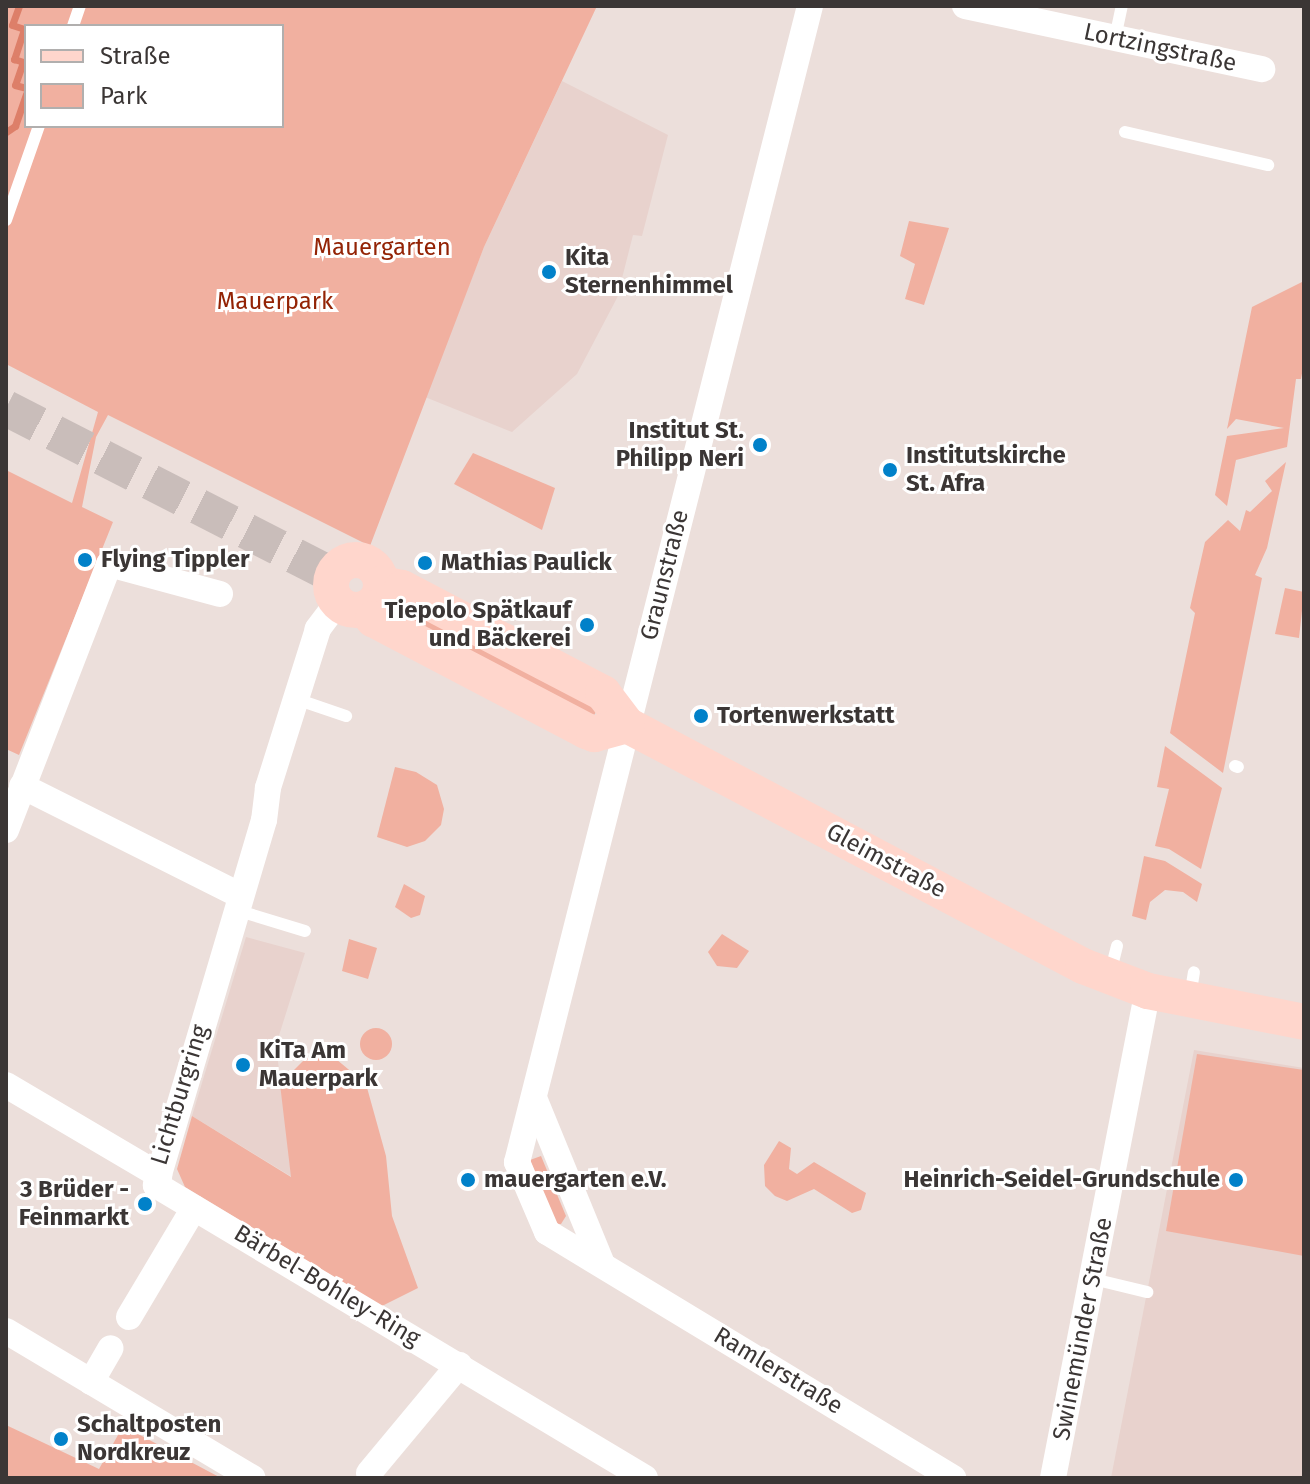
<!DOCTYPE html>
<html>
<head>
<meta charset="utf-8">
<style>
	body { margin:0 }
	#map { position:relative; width:1310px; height:1484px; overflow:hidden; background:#ecdfdb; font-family:"Fira Sans",sans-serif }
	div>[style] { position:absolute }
	.built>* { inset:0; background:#e8d2cd }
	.green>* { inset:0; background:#f1b0a0 }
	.round { border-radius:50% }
	.stream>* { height:7px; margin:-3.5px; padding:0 3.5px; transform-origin:3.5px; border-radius:3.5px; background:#dd7f69 }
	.secondary-tunnel>* { height:36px; margin-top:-18px; transform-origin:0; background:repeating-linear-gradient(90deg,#c9bdba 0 36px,transparent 0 54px) }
	.lane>* { height:12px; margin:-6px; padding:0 6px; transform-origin:6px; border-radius:6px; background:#fff }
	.street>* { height:26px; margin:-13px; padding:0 13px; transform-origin:13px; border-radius:13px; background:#fff }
	.secondary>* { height:36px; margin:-18px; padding:0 18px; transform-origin:18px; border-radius:18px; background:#ffd6cc }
	.secondary>.ring { margin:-18px; padding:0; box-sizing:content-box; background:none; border:36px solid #ffd6cc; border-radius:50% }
	.dots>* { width:22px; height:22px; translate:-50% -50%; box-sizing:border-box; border:4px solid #fff; border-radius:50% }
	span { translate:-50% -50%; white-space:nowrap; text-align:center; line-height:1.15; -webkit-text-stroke:6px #fff; paint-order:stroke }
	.street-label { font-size:24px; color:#3b3635 }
	.park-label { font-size:24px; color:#932305 }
	.poi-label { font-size:24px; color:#3b3635; font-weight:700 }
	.left { translate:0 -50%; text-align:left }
	.right { translate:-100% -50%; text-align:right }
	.frame { position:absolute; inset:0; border:8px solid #3b3635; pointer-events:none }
	.legend { position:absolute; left:24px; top:24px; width:260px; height:104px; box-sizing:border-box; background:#fff; border:2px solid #b1afae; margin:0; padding:10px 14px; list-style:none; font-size:24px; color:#3b3635 }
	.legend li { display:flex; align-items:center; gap:16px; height:40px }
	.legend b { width:40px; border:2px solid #b1afae }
</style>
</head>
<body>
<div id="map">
	<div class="built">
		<div style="clip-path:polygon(562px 81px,668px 135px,642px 236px,633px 235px,617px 298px,577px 374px,512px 432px,425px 397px,484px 247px)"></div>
		<div style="clip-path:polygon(246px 937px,305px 953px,276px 1045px,292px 1177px,192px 1116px)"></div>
		<div style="clip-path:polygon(1194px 1050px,1304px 1068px,1304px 1478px,1111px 1478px)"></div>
	</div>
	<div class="green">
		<div style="clip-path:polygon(evenodd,6px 6px,597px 6px,484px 247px,370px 546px,108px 415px,96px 437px,82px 507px,113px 522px,19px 755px,6px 749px,6px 470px,72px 503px,98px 412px,6px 364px,6px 6px,26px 26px,282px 26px,282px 126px,26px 126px,26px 26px)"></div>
		<div style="clip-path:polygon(909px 221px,949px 228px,924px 305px,905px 299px,915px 264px,900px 256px)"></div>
		<div style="clip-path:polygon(1304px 281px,1304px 362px,1301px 379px,1296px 379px,1287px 447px,1236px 460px,1227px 506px,1215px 495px,1227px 436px,1284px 428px,1236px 419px,1227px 429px,1252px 307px)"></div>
		<div style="clip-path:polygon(473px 453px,555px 488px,542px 530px,454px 484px)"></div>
		<div style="clip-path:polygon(1286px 462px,1267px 548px,1255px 575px,1262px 578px,1223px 773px,1170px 733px,1195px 613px,1190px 608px,1205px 542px,1228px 520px,1240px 531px,1246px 510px,1250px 512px,1272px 491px,1265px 481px)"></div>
		<div style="clip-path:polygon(1285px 588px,1304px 592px,1299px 638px,1275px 634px)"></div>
		<div style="clip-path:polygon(396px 601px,597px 708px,595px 714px,590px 718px,390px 610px)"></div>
		<div style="clip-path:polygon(1165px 746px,1222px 788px,1201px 869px,1169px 849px,1155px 846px,1169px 789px,1157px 787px)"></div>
		<div style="clip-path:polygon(395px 767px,416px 772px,437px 785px,444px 809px,441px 825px,425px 841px,407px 847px,377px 837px)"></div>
		<div style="clip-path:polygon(1144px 856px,1165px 861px,1202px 884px,1197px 902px,1183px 892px,1165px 890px,1150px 902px,1146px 920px,1132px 916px)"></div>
		<div style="clip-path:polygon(404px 884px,425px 896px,420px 915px,411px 918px,395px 907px)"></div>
		<div style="clip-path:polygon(722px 934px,749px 951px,737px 968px,717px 966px,708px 952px)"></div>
		<div style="clip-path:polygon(349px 939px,377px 948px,368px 979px,342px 971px)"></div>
		<div class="round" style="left:360px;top:1028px;width:32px;height:32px"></div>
		<div style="clip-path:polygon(1197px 1054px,1304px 1070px,1304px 1256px,1166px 1231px)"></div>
		<div style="clip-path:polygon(315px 1056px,336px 1059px,366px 1084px,386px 1156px,392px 1216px,418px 1288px,382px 1306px,185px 1187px,177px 1169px,192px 1116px,291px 1177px,280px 1084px,305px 1059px)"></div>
		<div style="clip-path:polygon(779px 1141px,791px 1148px,789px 1169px,797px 1174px,814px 1162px,866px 1193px,861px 1210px,852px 1213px,814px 1189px,787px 1201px,775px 1196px,765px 1186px,764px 1165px)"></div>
		<div style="clip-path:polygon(541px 1156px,566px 1216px,561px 1224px,556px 1224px,530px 1160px)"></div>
		<div style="clip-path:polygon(6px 1425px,99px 1469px,123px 1426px,221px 1478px,6px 1478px)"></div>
	</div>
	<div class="stream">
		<div style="left:19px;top:6px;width:20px;rotate:110deg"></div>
		<div style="left:12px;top:25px;width:13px;rotate:18deg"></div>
		<div style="left:24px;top:29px;width:32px;rotate:108deg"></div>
		<div style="left:14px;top:59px;width:9px;rotate:18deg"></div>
		<div style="left:23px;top:62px;width:24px;rotate:109deg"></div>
		<div style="left:15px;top:85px;width:11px;rotate:15deg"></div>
		<div style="left:6px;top:132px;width:11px;rotate:-34deg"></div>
		<div style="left:15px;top:126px;width:34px;rotate:-71deg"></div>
	</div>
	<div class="secondary-tunnel">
		<div style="left:6px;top:408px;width:362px;rotate:27.1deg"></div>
	</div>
	<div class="lane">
		<div style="left:73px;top:26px;width:21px;rotate:-71deg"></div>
		<div style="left:1115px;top:38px;width:33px;rotate:-78deg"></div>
		<div style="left:1125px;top:132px;width:147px;rotate:13deg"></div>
		<div style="left:6px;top:220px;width:100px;rotate:-70.7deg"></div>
		<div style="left:296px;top:699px;width:53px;rotate:18.8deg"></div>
		<div style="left:1235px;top:766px;width:3px;rotate:18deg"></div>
		<div style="left:236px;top:910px;width:72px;rotate:16.9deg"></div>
		<div style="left:1110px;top:974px;width:29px;rotate:-76deg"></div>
		<div style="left:1190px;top:997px;width:25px;rotate:-81deg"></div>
		<div style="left:1093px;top:1279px;width:56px;rotate:13.5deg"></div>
	</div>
	<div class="street">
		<div style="left:810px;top:6px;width:1193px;rotate:104.22deg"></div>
		<div style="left:517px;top:1162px;width:76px;rotate:66.8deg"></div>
		<div style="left:547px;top:1232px;width:475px;rotate:31.2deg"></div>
		<div style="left:965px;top:6px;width:304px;rotate:12deg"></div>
		<div style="left:338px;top:602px;width:34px;rotate:127deg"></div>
		<div style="left:318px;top:629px;width:167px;rotate:107.5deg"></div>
		<div style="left:268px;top:788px;width:32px;rotate:97deg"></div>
		<div style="left:264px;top:820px;width:381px;rotate:106.5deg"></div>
		<div style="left:156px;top:1185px;width:570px;rotate:30.93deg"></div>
		<div style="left:22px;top:786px;width:244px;rotate:26.6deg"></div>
		<div style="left:6px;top:830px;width:285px;rotate:-68.8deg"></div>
		<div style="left:109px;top:564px;width:115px;rotate:15.1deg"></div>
		<div style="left:6px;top:1085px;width:178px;rotate:30.5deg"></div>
		<div style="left:534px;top:1098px;width:179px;rotate:67.7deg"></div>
		<div style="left:129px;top:1317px;width:127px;rotate:-59.2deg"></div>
		<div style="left:6px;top:1331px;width:287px;rotate:30.8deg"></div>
		<div style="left:91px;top:1382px;width:39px;rotate:-60deg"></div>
		<div style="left:369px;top:1473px;width:141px;rotate:-50.2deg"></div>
		<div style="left:1053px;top:1478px;width:496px;rotate:-79deg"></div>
	</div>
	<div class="secondary">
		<div class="ring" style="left:331px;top:560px;width:14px;height:14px"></div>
		<div style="left:381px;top:584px;width:21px;rotate:11deg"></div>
		<div style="left:402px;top:588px;width:227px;rotate:27.6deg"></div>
		<div style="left:603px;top:693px;width:40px;rotate:53deg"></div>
		<div style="left:627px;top:725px;width:516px;rotate:27.86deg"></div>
		<div style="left:1083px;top:966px;width:70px;rotate:21deg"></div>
		<div style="left:1148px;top:991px;width:159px;rotate:11.2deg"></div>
		<div style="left:367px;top:608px;width:13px;rotate:61deg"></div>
		<div style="left:373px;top:619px;width:241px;rotate:27.7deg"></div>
		<div style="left:586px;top:731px;width:9px;rotate:21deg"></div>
		<div style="left:594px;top:734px;width:34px;rotate:-15deg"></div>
	</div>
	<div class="dots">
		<div style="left:549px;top:272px;background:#0181c9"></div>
		<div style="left:760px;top:445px;background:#0181c9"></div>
		<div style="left:890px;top:470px;background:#0181c9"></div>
		<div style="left:85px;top:560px;background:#0181c9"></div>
		<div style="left:425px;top:563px;background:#0181c9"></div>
		<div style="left:587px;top:625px;background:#0181c9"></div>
		<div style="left:701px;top:716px;background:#0181c9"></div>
		<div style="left:243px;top:1065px;background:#0181c9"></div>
		<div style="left:468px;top:1180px;background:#0181c9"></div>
		<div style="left:1236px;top:1180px;background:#0181c9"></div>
		<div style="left:145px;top:1204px;background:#0181c9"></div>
		<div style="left:61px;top:1439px;background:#0181c9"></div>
	</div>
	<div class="street-label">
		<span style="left:1160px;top:48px;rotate:12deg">Lortzingstraße</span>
		<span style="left:665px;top:575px;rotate:-76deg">Graunstraße</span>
		<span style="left:886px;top:861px;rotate:28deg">Gleimstraße</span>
		<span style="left:180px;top:1095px;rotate:-73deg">Lichtburgring</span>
		<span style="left:327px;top:1286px;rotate:31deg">Bärbel-Bohley-Ring</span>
		<span style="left:1083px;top:1329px;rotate:-79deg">Swinemünder Straße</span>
		<span style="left:778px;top:1371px;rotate:31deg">Ramlerstraße</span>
	</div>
	<div class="park-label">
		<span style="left:382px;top:248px">Mauergarten</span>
		<span style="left:275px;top:302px">Mauerpark</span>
	</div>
	<div class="poi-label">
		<span class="left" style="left:565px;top:272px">Kita<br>Sternenhimmel</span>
		<span class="right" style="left:744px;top:445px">Institut St.<br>Philipp Neri</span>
		<span class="left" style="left:906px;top:470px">Institutskirche<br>St. Afra</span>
		<span class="left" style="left:101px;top:560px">Flying Tippler</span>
		<span class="left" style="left:441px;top:563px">Mathias Paulick</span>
		<span class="right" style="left:571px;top:625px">Tiepolo Spätkauf<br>und Bäckerei</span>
		<span class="left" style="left:717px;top:716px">Tortenwerkstatt</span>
		<span class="left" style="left:259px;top:1065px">KiTa Am<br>Mauerpark</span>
		<span class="left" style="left:484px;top:1180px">mauergarten e.V.</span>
		<span class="right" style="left:1220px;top:1180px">Heinrich-Seidel-Grundschule</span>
		<span class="right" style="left:129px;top:1204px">3 Brüder -<br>Feinmarkt</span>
		<span class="left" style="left:77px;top:1439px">Schaltposten<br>Nordkreuz</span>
	</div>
	<div class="frame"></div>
	<ul class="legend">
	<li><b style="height:10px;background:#ffd6cc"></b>Straße</li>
	<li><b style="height:22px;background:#f1b0a0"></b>Park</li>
	</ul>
</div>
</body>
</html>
